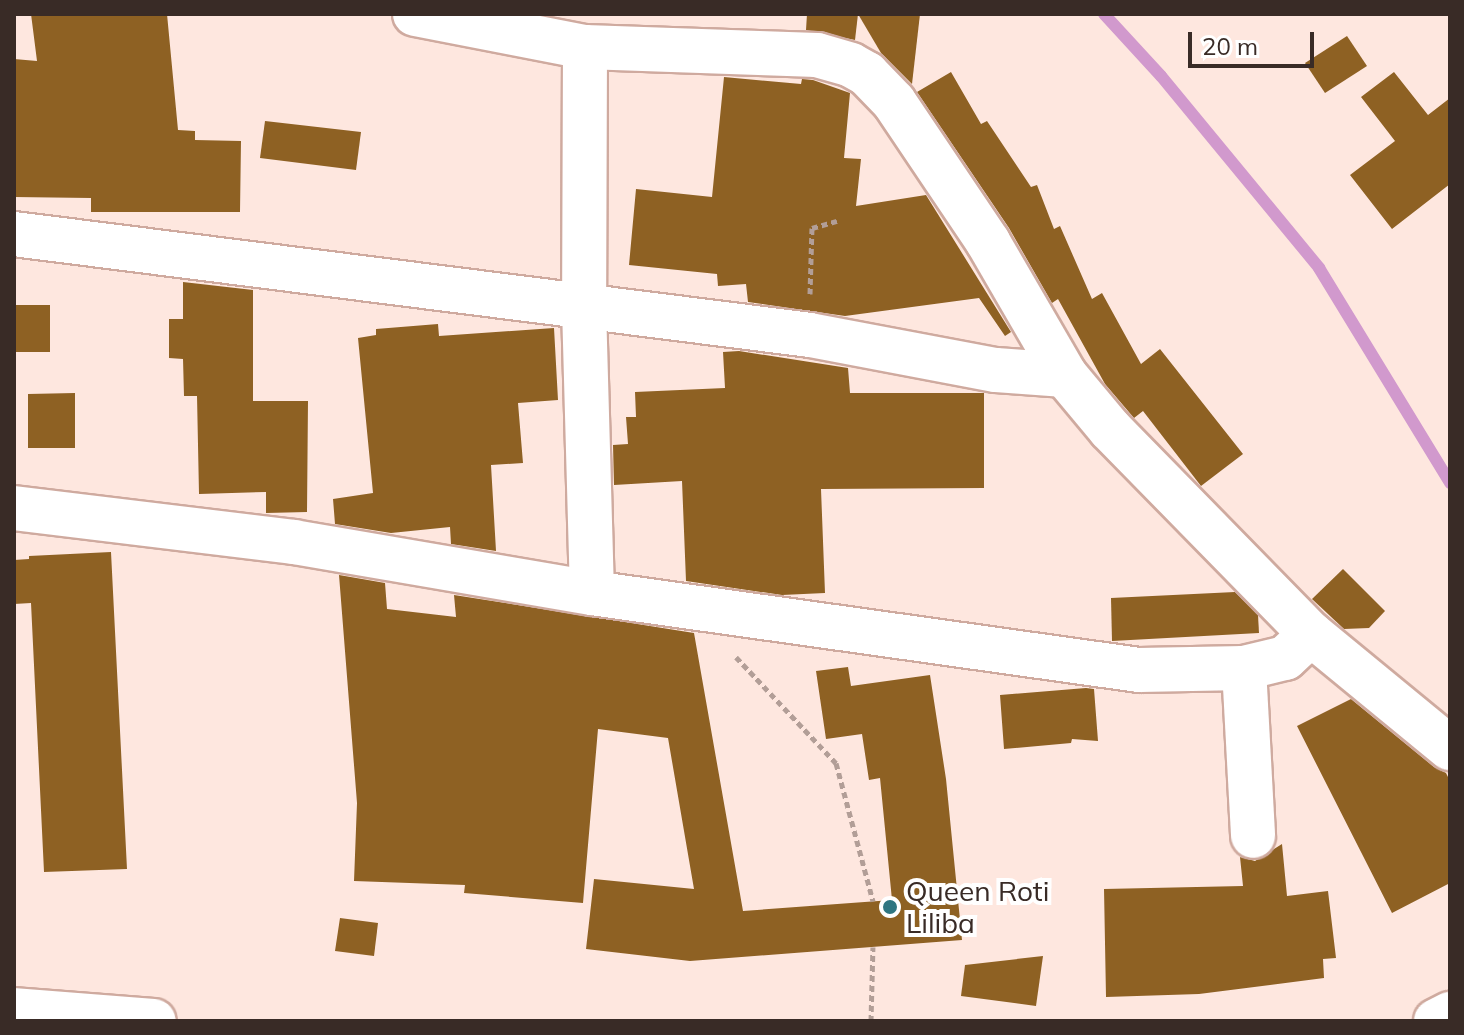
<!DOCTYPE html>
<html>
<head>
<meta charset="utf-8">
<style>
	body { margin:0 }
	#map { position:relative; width:1464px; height:1035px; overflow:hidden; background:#fee7df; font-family:Mulish,sans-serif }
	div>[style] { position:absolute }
	.stream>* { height:12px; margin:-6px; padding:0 6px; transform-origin:6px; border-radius:6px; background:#d199cd }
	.building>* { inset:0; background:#8e6123 }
	.path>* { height:5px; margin-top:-2.5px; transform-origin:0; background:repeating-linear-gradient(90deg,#b29e97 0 6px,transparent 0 10px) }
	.roads { filter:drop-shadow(2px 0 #cfaa9f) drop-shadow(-2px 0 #cfaa9f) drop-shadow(0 2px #cfaa9f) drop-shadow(0 -2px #cfaa9f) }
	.street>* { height:44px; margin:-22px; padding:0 22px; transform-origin:22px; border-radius:22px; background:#fff }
	.secondary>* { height:44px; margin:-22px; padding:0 22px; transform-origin:22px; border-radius:22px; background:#fff }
	.dots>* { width:22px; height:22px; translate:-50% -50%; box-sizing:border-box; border:4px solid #fff; border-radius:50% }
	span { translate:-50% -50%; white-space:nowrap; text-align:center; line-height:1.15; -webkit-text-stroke:8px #fff; paint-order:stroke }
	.poi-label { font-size:28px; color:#392b26 }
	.left { translate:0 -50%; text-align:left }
	.frame { position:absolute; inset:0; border:16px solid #392b26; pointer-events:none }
	.scale { position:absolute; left:1188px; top:32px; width:126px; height:36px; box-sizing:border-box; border:4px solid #392b26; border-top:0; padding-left:10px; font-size:24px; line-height:28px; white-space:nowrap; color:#392b26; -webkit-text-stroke:6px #fff; paint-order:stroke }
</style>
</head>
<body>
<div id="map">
	<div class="stream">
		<div style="left:1104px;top:14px;width:84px;rotate:47.4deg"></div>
		<div style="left:1161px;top:76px;width:249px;rotate:50.5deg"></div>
		<div style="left:1319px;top:268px;width:252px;rotate:58.6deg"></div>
	</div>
	<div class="building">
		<div style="clip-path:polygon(31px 14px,167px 14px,178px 130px,195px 131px,195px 140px,241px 141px,240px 212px,91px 212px,91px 198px,14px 197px,14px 59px,37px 61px)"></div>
		<div style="clip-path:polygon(807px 14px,858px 14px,855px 40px,806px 30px)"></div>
		<div style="clip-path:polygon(858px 14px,920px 14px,912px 84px,881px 53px)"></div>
		<div style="clip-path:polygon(1347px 36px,1367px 66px,1325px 93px,1305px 63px)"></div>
		<div style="clip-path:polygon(951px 72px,981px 124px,987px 121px,1031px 187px,1037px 185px,1054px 229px,1060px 226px,1092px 299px,1102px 293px,1141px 364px,1160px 349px,1243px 454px,1201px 486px,1143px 411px,1134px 418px,1105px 384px,1058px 299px,1052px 303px,1009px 228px,917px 92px)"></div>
		<div style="clip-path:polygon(1394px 72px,1428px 115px,1450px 98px,1450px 184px,1392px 229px,1350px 175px,1395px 141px,1361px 97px)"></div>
		<div style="clip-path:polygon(724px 77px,801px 84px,802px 79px,813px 80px,850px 93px,844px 158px,861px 159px,856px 206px,926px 195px,1011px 332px,1005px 336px,979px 298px,845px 316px,748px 302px,746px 284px,718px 286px,717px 274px,629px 265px,636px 189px,712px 197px)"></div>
		<div style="clip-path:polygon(265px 121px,361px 132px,356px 170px,260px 158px)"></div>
		<div style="clip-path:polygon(183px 282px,253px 290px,253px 401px,308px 401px,307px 512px,266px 513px,266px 492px,199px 494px,197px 396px,184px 396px,183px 359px,169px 358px,169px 319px,183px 319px)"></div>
		<div style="clip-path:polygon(14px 305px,50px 305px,50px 352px,14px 352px)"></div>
		<div style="clip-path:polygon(438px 324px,439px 336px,554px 328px,558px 400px,518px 403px,523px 463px,491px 465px,496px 551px,451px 544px,450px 527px,391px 533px,335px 524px,333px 499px,373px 493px,358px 338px,376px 335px,376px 329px)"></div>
		<div style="clip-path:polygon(739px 351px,848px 368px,850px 393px,984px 393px,984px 488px,821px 489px,825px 593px,782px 595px,686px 581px,682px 481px,614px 485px,613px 445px,628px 444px,626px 417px,636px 417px,635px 392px,725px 388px,723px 352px)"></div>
		<div style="clip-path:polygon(75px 393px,75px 448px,28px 448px,28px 394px)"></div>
		<div style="clip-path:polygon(111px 552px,127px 869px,44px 872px,31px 603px,14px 604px,14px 560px,29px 559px,29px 556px)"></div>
		<div style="clip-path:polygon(1343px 569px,1385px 611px,1369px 628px,1344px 629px,1312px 599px)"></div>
		<div style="clip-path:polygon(339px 575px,385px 583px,387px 609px,456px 617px,454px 595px,694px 633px,743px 911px,892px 900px,880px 778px,869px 780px,862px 734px,826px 739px,816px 671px,848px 667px,851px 686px,930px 675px,946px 779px,962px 940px,690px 961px,586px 949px,594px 879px,694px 889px,668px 738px,598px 729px,583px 903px,464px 893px,465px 885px,354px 881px,357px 803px)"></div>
		<div style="clip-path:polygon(1235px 592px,1258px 615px,1259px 633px,1112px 641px,1111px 598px)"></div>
		<div style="clip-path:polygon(1086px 688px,1094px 689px,1098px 741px,1072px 739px,1071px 743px,1004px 749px,1000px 695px)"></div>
		<div style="clip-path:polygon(1351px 699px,1434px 767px,1446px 773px,1450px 781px,1450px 883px,1392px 913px,1297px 726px)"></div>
		<div style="clip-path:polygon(1282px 844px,1287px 896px,1328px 891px,1336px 958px,1323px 959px,1324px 978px,1199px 994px,1106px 997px,1104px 889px,1243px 886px,1240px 857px,1255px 861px)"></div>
		<div style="clip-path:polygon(340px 918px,378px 923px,374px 956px,335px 951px)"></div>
		<div style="clip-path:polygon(1043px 956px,1036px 1006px,961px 996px,965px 965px)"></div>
	</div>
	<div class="path">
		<div style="left:810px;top:294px;width:66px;rotate:-88.3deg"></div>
		<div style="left:812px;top:228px;width:26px;rotate:-16deg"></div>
		<div style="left:736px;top:657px;width:146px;rotate:46.7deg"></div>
		<div style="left:836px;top:763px;width:143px;rotate:75deg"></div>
		<div style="left:871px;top:1021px;width:74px;rotate:-88.5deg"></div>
	</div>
	<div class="roads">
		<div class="street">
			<div style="left:415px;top:14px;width:173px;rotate:11deg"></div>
			<div style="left:585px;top:47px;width:232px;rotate:2deg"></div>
			<div style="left:817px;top:55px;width:35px;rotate:16deg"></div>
			<div style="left:851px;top:65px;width:18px;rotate:29deg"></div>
			<div style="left:867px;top:74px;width:39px;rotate:46deg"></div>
			<div style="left:894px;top:102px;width:169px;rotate:56.1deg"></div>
			<div style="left:988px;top:242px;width:154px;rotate:59.9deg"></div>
			<div style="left:585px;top:47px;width:260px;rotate:90.2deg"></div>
			<div style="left:584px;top:307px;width:286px;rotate:88.4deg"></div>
			<div style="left:14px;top:234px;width:802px;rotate:7.23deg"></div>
			<div style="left:810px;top:335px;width:189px;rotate:10.7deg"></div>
			<div style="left:996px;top:370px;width:69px;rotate:4.1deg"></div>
			<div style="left:1065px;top:375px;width:70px;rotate:50.2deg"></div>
			<div style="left:1110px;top:429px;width:287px;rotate:45.6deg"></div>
			<div style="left:1311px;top:634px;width:35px;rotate:137deg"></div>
			<div style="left:1285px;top:658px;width:42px;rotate:166.3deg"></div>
			<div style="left:1244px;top:668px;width:105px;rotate:178.9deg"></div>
			<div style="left:1139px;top:670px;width:552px;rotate:-171.99deg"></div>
			<div style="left:592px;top:593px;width:302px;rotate:-170.3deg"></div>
			<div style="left:294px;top:542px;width:282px;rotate:-173.1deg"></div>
			<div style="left:1311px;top:634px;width:180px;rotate:39.4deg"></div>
			<div style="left:1244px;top:668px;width:168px;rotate:86.9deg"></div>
		</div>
		<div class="secondary">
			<div style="left:14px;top:1010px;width:140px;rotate:4.5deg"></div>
			<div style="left:1436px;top:1021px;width:16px;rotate:-27deg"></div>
		</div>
	</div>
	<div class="dots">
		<div style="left:890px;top:907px;background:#2f7681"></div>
	</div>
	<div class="poi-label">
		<span class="left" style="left:906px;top:907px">Queen Roti<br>Liliba</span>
	</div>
	<div class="frame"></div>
	<div class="scale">20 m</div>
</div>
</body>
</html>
